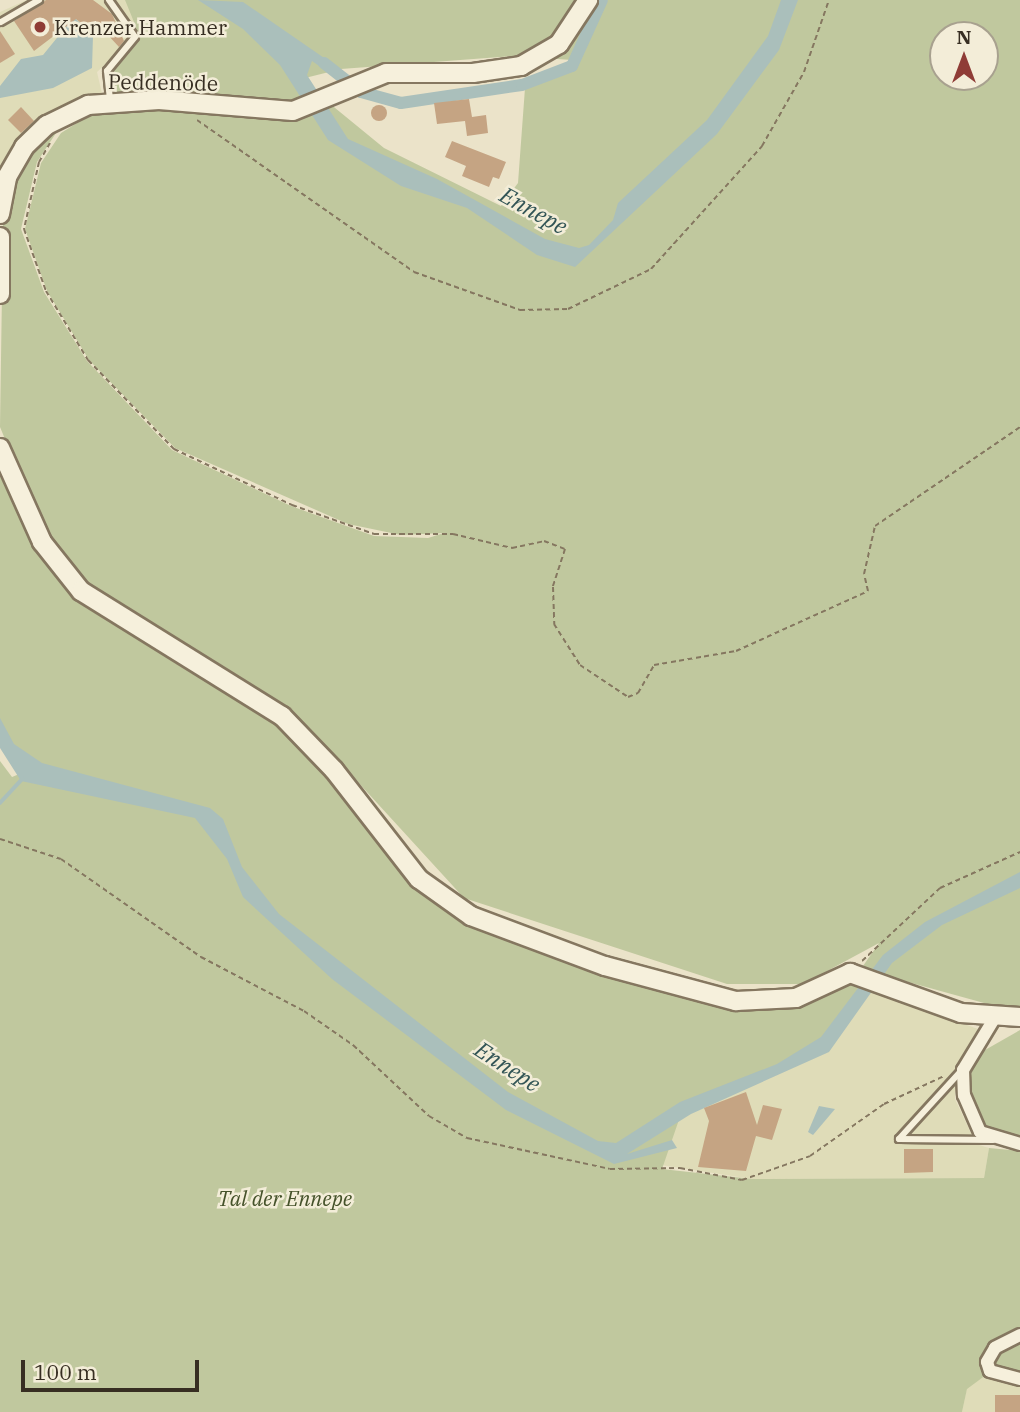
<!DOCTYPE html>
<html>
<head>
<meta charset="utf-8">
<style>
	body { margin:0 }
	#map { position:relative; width:1020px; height:1412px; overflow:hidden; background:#ebe3c9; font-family:"IBM Plex Serif",serif }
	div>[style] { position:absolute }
	.farmland>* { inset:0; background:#dfdcb8 }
	.green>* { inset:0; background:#c0c89e }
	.water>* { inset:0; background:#aabfbb }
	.stream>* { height:3.5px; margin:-1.75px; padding:0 1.75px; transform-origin:1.75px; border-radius:1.75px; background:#aabfbb }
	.canal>* { height:12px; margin:-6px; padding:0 6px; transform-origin:6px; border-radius:6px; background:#aabfbb }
	.building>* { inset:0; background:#c5a483 }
	.round { border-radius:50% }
	.path>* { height:2px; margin-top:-1px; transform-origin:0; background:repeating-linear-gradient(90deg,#857760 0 5px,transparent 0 8.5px) }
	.roads { filter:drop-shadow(2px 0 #857760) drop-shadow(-2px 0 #857760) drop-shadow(0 2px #857760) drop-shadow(0 -2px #857760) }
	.lane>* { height:6px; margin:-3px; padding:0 3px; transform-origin:3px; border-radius:3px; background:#f6f0dc }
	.street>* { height:12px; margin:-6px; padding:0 6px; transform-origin:6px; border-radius:6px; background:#f6f0dc }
	.secondary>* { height:18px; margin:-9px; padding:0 9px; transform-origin:9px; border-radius:9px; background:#f6f0dc }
	.dots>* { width:19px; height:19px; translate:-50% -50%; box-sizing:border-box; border:4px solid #f3edd8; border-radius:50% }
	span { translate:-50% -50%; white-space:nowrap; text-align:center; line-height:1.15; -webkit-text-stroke:5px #f3edd8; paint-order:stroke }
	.poi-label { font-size:21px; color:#372e22 }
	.left { translate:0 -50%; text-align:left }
	.street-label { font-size:21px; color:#372e22 }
	.park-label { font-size:21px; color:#45522a; font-style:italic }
	.water-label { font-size:23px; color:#335556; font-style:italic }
	.north { position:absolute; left:929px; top:21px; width:70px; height:70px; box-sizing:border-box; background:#f3edd8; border:2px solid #a8a18f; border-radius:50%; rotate:0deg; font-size:19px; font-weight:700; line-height:28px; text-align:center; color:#372e22 }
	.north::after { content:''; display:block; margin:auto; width:24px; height:32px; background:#8f3c36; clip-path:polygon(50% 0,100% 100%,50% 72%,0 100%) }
	.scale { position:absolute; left:21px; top:1360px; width:178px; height:32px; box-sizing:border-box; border:4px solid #372e22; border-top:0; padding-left:9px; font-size:21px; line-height:24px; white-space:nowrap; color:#372e22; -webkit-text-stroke:5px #f3edd8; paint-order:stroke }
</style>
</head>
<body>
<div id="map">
	<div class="farmland">
		<div style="clip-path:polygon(27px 0,188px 0,130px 54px,113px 57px,97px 72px,103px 98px,83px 103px,5px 169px,0 167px,0 12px)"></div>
		<div style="clip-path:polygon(848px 982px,978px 1029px,955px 1067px,955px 1099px,976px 1144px,989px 1148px,984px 1178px,752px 1179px,661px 1165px,682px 1089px)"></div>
		<div style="clip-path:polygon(990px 1372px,1020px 1381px,1020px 1412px,962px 1412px,967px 1388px)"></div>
	</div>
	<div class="green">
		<div style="clip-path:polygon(evenodd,125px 0,1020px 0,1020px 1006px,1013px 1011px,879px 974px,817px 1051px,682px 1111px,662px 1169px,752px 1179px,984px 1178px,989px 1148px,1020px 1151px,1020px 1333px,991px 1350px,990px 1372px,967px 1389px,962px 1412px,0 1412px,0 761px,12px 777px,24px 772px,0 731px,0 476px,32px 543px,87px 603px,261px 708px,299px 739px,442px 907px,492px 930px,744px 1004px,856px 976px,879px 943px,803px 984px,727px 984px,464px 898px,313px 733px,109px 607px,51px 550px,0 427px,3px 224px,9px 186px,39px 138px,83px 111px,58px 130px,37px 162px,21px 229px,44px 292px,87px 361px,172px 450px,291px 506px,374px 536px,428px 538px,444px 533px,401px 535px,348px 524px,175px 448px,89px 360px,47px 291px,25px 229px,41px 163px,61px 133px,101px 108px,144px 104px,198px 113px,189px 98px,113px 94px,111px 66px,131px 51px,134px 22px,125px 0,943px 35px,985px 35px,985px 77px,943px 77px,943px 35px,125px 0,513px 56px,572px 60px,525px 88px,518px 183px,501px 206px,384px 148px,329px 103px,311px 114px,297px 80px,341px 69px,513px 56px)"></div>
		<div style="clip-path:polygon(1020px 1030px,1020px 1140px,990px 1133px,972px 1105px,970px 1077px,978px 1054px)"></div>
		<div style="clip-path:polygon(1020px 1336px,1020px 1377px,991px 1370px,993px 1351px)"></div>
	</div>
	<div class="water">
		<div style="clip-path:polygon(198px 0,243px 2px,343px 71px,332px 75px,312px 61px,307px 75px,348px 139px,437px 179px,545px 239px,579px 248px,589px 245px,613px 220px,618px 203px,707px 120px,768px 36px,781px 0,798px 0,779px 50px,717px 134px,575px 267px,537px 255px,467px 208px,401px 186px,328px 140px,280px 65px,243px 29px)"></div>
		<div style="clip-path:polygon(74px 17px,93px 36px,92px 68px,53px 88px,0 98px,0 86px,21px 59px,43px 55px)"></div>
		<div style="clip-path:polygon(0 718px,14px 744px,42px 763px,210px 808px,223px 819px,242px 867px,279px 914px,508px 1092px,598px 1141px,616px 1143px,680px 1102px,777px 1064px,821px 1037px,883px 955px,925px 922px,1020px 872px,1020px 888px,942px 925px,892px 963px,829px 1052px,691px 1114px,627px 1154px,672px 1140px,677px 1148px,614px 1164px,506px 1110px,332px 979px,243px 897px,227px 859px,195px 818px,21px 781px,0 748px)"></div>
		<div style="clip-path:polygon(819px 1106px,835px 1109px,813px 1135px,808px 1132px)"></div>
	</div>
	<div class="stream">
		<div style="left:0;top:803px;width:33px;rotate:-47deg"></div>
	</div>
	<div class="canal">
		<div style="left:324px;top:63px;width:47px;rotate:38.1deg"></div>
		<div style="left:361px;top:92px;width:41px;rotate:15.4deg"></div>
		<div style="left:401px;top:103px;width:122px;rotate:-8.5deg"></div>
		<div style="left:522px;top:85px;width:53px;rotate:-20.8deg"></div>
		<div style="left:572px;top:66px;width:72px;rotate:-65.6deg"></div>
	</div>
	<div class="building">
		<div style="clip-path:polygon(46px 0,93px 0,112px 14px,124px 41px,119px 47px,96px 22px,90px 30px,76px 19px,34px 51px,14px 21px)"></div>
		<div style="clip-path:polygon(0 31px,15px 54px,0 63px)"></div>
		<div style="clip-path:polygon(469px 99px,472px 117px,486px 115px,488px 133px,467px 136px,465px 121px,437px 124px,434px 103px)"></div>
		<div class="round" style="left:371px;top:105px;width:16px;height:16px"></div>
		<div style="clip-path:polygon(21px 107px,34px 121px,21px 133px,8px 120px)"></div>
		<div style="clip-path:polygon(452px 141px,506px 162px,499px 179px,493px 177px,489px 187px,462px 176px,466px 166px,445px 157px)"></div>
		<div style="clip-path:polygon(746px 1092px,757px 1125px,763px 1105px,782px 1109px,772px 1140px,756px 1136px,746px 1171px,698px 1167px,709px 1121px,704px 1108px)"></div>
		<div style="clip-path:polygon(904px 1149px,933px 1149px,933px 1172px,904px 1173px)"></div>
		<div style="clip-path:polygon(995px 1395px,1020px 1395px,1020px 1412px,995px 1412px)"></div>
	</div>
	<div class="path">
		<div style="left:197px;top:120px;width:265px;rotate:35deg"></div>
		<div style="left:414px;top:272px;width:113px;rotate:19.7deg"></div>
		<div style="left:520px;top:310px;width:48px;rotate:-1.2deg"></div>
		<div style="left:568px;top:309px;width:92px;rotate:-25.7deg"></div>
		<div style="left:651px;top:269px;width:166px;rotate:-47.9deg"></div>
		<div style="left:762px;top:146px;width:85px;rotate:-60.4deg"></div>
		<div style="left:804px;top:72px;width:76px;rotate:-70.9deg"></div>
		<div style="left:50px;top:143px;width:22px;rotate:120deg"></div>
		<div style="left:39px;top:162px;width:69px;rotate:102.6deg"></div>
		<div style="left:24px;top:229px;width:66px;rotate:70.5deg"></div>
		<div style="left:46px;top:291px;width:81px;rotate:58.7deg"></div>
		<div style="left:88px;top:360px;width:124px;rotate:46deg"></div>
		<div style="left:174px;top:449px;width:131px;rotate:25.4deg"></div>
		<div style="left:292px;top:505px;width:87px;rotate:19.5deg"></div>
		<div style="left:374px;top:534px;width:79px"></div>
		<div style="left:453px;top:534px;width:61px;rotate:13.3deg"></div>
		<div style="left:512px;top:548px;width:33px;rotate:-12deg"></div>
		<div style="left:544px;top:541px;width:22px;rotate:21deg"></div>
		<div style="left:565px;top:549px;width:40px;rotate:108deg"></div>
		<div style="left:553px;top:587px;width:37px;rotate:88deg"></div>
		<div style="left:554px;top:624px;width:49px;rotate:57.6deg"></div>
		<div style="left:580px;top:665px;width:58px;rotate:33.7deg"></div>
		<div style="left:628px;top:697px;width:11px;rotate:-22deg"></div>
		<div style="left:638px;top:693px;width:32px;rotate:-60deg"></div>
		<div style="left:654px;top:665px;width:83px;rotate:-9.7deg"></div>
		<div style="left:736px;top:651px;width:145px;rotate:-24.4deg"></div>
		<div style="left:868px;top:591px;width:17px;rotate:-103deg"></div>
		<div style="left:864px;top:574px;width:49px;rotate:-77.1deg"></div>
		<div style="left:875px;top:526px;width:176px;rotate:-34.3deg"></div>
		<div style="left:0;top:839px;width:64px;rotate:18.2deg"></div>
		<div style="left:61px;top:859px;width:171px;rotate:35deg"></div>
		<div style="left:201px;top:957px;width:116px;rotate:27.7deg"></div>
		<div style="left:304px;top:1011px;width:60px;rotate:34.8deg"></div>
		<div style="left:353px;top:1045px;width:104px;rotate:43.1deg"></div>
		<div style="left:429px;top:1116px;width:44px;rotate:30.1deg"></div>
		<div style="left:467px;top:1138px;width:146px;rotate:12.2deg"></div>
		<div style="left:610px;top:1169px;width:70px;rotate:-0.8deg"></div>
		<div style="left:680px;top:1168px;width:63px;rotate:11deg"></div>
		<div style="left:742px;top:1180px;width:72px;rotate:-19.4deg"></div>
		<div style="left:810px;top:1156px;width:90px;rotate:-35.1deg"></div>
		<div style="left:884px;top:1104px;width:66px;rotate:-25deg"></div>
		<div style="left:862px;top:961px;width:107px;rotate:-43.1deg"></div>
		<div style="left:940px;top:888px;width:88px;rotate:-24.2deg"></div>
	</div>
	<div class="roads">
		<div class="lane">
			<div style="left:109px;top:0;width:45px;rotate:54.9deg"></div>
			<div style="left:135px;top:37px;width:44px;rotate:129.5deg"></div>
			<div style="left:107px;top:71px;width:30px;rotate:84deg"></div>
			<div style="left:1px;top:22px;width:44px;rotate:-30.1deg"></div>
			<div style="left:961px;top:1071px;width:92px;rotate:132.4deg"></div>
			<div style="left:899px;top:1139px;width:94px;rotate:0.6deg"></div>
		</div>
		<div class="street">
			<div style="left:994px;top:1019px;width:60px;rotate:121.3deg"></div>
			<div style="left:963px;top:1070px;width:25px;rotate:88deg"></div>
			<div style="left:964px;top:1095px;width:40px;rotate:66.6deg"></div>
			<div style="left:980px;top:1132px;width:42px;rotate:16.7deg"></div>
			<div style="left:1020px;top:1335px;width:28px;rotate:153deg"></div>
			<div style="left:995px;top:1348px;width:16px;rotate:120deg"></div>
			<div style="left:987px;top:1362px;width:9px;rotate:72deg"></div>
			<div style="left:990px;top:1371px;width:31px;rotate:15deg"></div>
		</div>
		<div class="secondary">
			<div style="left:0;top:214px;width:38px;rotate:-79deg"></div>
			<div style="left:7px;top:177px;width:34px;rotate:-60deg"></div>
			<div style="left:24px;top:147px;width:32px;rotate:-44deg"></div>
			<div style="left:47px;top:125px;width:46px;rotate:-26deg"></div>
			<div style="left:88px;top:105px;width:71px;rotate:-4deg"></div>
			<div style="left:159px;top:100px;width:134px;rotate:4.7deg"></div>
			<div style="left:293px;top:111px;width:100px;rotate:-22.2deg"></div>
			<div style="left:386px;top:73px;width:87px"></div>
			<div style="left:473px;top:73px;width:49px;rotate:-8.3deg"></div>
			<div style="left:521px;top:66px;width:44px;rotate:-30.1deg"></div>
			<div style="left:559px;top:44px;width:53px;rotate:-56.6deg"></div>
			<div style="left:0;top:237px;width:57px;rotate:90deg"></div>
			<div style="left:0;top:448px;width:103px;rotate:65.9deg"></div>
			<div style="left:42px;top:542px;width:63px;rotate:51.5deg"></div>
			<div style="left:81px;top:591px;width:237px;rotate:31.9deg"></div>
			<div style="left:282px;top:716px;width:75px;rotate:46.1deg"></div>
			<div style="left:334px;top:770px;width:138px;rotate:52.1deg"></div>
			<div style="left:419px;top:879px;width:64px;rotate:35.4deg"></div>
			<div style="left:471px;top:916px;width:143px;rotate:20.5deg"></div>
			<div style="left:605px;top:966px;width:136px;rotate:15deg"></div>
			<div style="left:736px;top:1001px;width:60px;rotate:-2.9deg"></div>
			<div style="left:796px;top:998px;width:60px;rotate:-24.8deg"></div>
			<div style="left:850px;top:973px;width:118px;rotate:19.8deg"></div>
			<div style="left:961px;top:1013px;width:59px;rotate:3.9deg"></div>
		</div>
	</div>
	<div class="dots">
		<div style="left:40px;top:27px;background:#8f3c36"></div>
	</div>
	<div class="poi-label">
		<span class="left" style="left:54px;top:27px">Krenzer Hammer</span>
	</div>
	<div class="street-label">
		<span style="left:163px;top:82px;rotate:1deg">Peddenöde</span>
	</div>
	<div class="park-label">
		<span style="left:285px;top:1198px">Tal der Ennepe</span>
	</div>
	<div class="water-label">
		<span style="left:534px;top:210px;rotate:29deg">Ennepe</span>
		<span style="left:508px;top:1066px;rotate:33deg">Ennepe</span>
	</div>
	<div class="north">N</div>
	<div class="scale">100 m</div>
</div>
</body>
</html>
